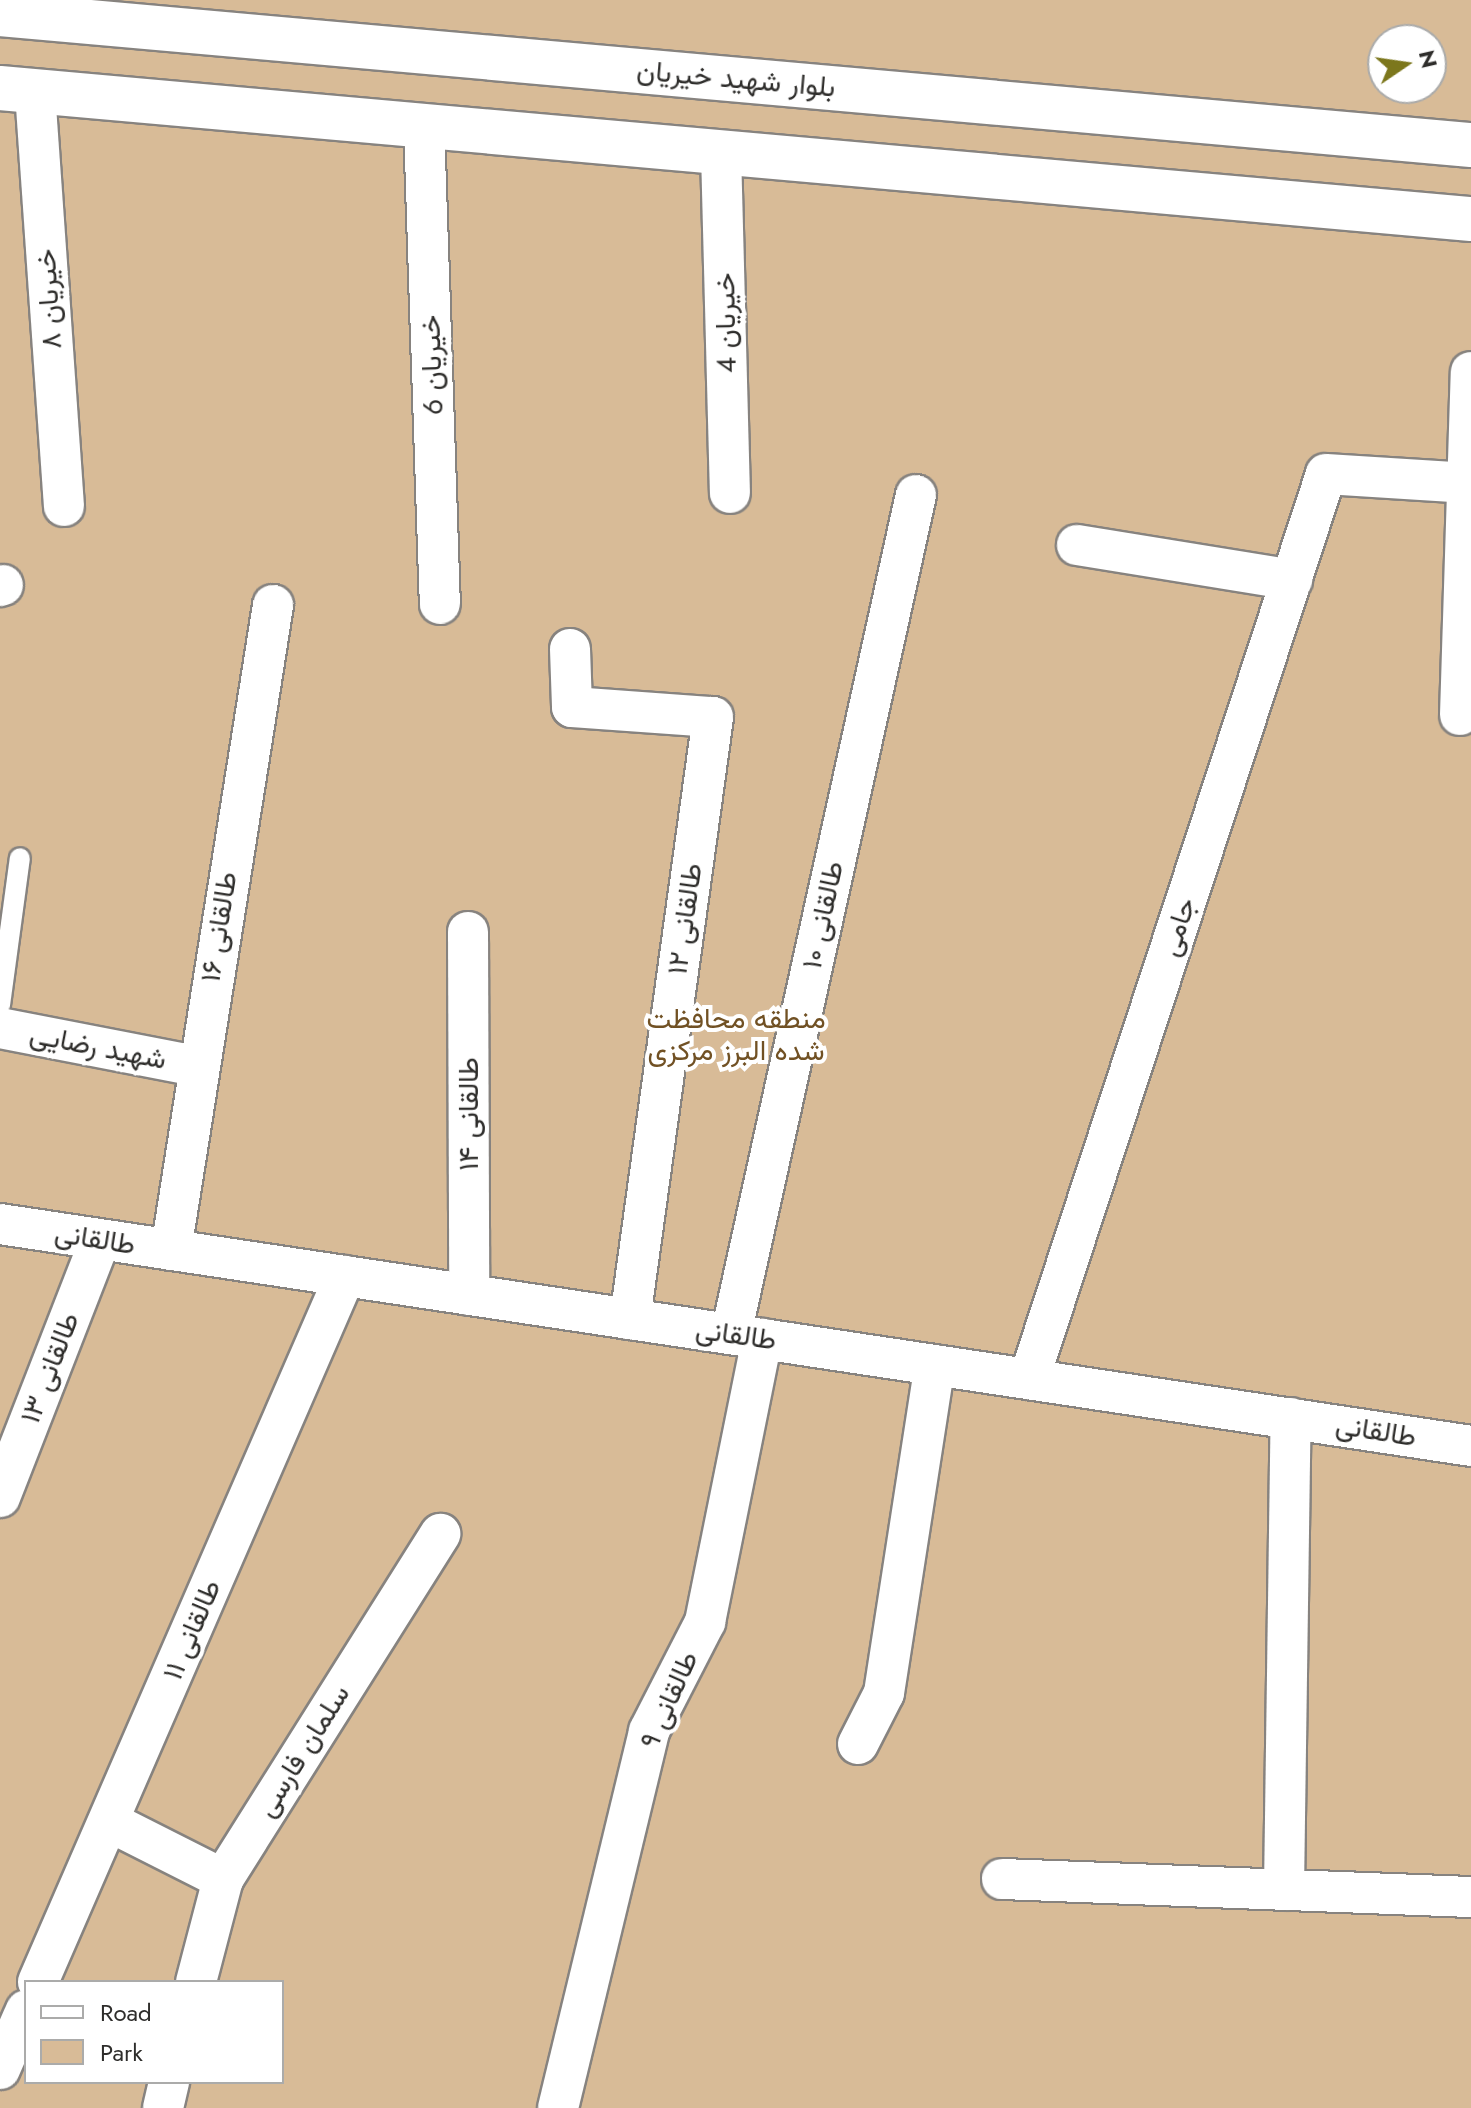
<!DOCTYPE html>
<html>
<head>
<meta charset="utf-8">
<style>
	body { margin:0 }
	#map { position:relative; width:1471px; height:2108px; overflow:hidden; background:#e9e5e1; font-family:Jost,Vazirmatn,sans-serif }
	div>[style] { position:absolute }
	.green>* { inset:0; background:#d8bb97 }
	.roads { filter:drop-shadow(2px 0 #87837f) drop-shadow(-2px 0 #87837f) drop-shadow(0 2px #87837f) drop-shadow(0 -2px #87837f) }
	.service>* { height:20px; margin:-10px; padding:0 10px; transform-origin:10px; border-radius:10px; background:#fff }
	.minor>* { height:40px; margin:-20px; padding:0 20px; transform-origin:20px; border-radius:20px; background:#fff }
	.secondary>* { height:44px; margin:-22px; padding:0 22px; transform-origin:22px; border-radius:22px; background:#fff }
	span { translate:-50% -50%; white-space:nowrap; text-align:center; line-height:1.15; -webkit-text-stroke:8px #fff; paint-order:stroke }
	.street-label { font-size:28px; color:#2e2d2b }
	.park-label { font-size:28px; color:#715124 }
	.legend { position:absolute; left:24px; top:1980px; width:260px; height:104px; box-sizing:border-box; background:#fff; border:2px solid #ababaa; margin:0; padding:10px 14px; list-style:none; font-size:24px; color:#2e2d2b }
	.legend li { display:flex; align-items:center; gap:16px; height:40px }
	.legend b { width:40px; border:2px solid #ababaa }
	.north { position:absolute; left:1367px; top:24px; width:80px; height:80px; box-sizing:border-box; background:#fff; border:2px solid #ababaa; border-radius:50%; rotate:77deg; font-size:22px; font-weight:700; line-height:32px; text-align:center; color:#2e2d2b }
	.north::after { content:''; display:block; margin:auto; width:28px; height:36px; background:#7c771c; clip-path:polygon(50% 0,100% 100%,50% 72%,0 100%) }
</style>
</head>
<body>
<div id="map">
	<div class="green">
		<div style="clip-path:polygon(evenodd,0 0,1471px 0,1471px 2108px,0 2108px,0 0,1383px 40px,1431px 40px,1431px 88px,1383px 88px,1383px 40px,0 0,26px 1982px,282px 1982px,282px 2082px,26px 2082px,26px 1982px)"></div>
	</div>
	<div class="roads">
		<div class="service">
			<div style="left:0;top:1005px;width:148px;rotate:-82.3deg"></div>
		</div>
		<div class="minor">
			<div style="left:35px;top:92px;width:415px;rotate:86deg"></div>
			<div style="left:424px;top:126px;width:478px;rotate:88.1deg"></div>
			<div style="left:721px;top:152px;width:341px;rotate:88.5deg"></div>
			<div style="left:1077px;top:545px;width:218px;rotate:9.2deg"></div>
			<div style="left:0;top:586px;width:3px;rotate:-18deg"></div>
			<div style="left:570px;top:649px;width:58px;rotate:88deg"></div>
			<div style="left:572px;top:707px;width:141px;rotate:4.1deg"></div>
			<div style="left:713px;top:717px;width:608px;rotate:97.85deg"></div>
			<div style="left:1460px;top:715px;width:343px;rotate:-88.2deg"></div>
			<div style="left:468px;top:932px;width:363px;rotate:89.8deg"></div>
			<div style="left:0;top:1028px;width:200px;rotate:11deg"></div>
			<div style="left:0;top:1224px;width:1488px;rotate:8.58deg"></div>
			<div style="left:171px;top:1250px;width:653px;rotate:-81.01deg"></div>
			<div style="left:731px;top:1334px;width:859px;rotate:-77.57deg"></div>
			<div style="left:1029px;top:1379px;width:952px;rotate:-71.83deg"></div>
			<div style="left:1326px;top:474px;width:143px;rotate:3.6deg"></div>
			<div style="left:0;top:1497px;width:276px;rotate:-68.7deg"></div>
			<div style="left:858px;top:1744px;width:57px;rotate:-63deg"></div>
			<div style="left:884px;top:1693px;width:332px;rotate:-81.2deg"></div>
			<div style="left:110px;top:1822px;width:127px;rotate:26.8deg"></div>
			<div style="left:1002px;top:1879px;width:469px;rotate:2.2deg"></div>
			<div style="left:1284px;top:1890px;width:472px;rotate:-89.2deg"></div>
			<div style="left:38px;top:1982px;width:770px;rotate:-66.5deg"></div>
			<div style="left:196px;top:1982px;width:106px;rotate:-75.3deg"></div>
			<div style="left:223px;top:1879px;width:408px;rotate:-57.8deg"></div>
			<div style="left:0;top:2069px;width:64px;rotate:-66.2deg"></div>
			<div style="left:163px;top:2108px;width:27px;rotate:-77deg"></div>
			<div style="left:558px;top:2108px;width:388px;rotate:-76.4deg"></div>
			<div style="left:649px;top:1731px;width:123px;rotate:-62.8deg"></div>
			<div style="left:705px;top:1622px;width:289px;rotate:-78.6deg"></div>
		</div>
		<div class="secondary">
			<div style="left:0;top:14px;width:1477px;rotate:5.09deg"></div>
			<div style="left:0;top:88px;width:1477px;rotate:5.09deg"></div>
		</div>
	</div>
	<div class="street-label">
		<span style="left:736px;top:79px;rotate:5deg">بلوار شهید خیریان</span>
		<span style="left:49px;top:299px;rotate:-94deg">خیریان ۸</span>
		<span style="left:726px;top:323px;rotate:-91deg">خیریان 4</span>
		<span style="left:432px;top:365px;rotate:-92deg">خیریان 6</span>
		<span style="left:823px;top:915px;rotate:-78deg">طالقانی ۱۰</span>
		<span style="left:685px;top:919px;rotate:-82deg">طالقانی ۱۲</span>
		<span style="left:219px;top:927px;rotate:-81deg">طالقانی ۱۶</span>
		<span style="left:1178px;top:927px;rotate:-72deg">جامی</span>
		<span style="left:98px;top:1047px;rotate:11deg">شهید رضایی</span>
		<span style="left:469px;top:1114px;rotate:-90deg">طالقانی ۱۴</span>
		<span style="left:95px;top:1239px;rotate:9deg">طالقانی</span>
		<span style="left:736px;top:1335px;rotate:8deg">طالقانی</span>
		<span style="left:50px;top:1368px;rotate:-69deg">طالقانی ۱۳</span>
		<span style="left:1376px;top:1431px;rotate:9deg">طالقانی</span>
		<span style="left:192px;top:1630px;rotate:-67deg">طالقانی ۱۱</span>
		<span style="left:669px;top:1700px;rotate:-66deg">طالقانی ۹</span>
		<span style="left:303px;top:1751px;rotate:-58deg">سلمان فارسی</span>
	</div>
	<div class="park-label">
		<span style="left:736px;top:1035px">منطقه محافظت<br>شده البرز مرکزی</span>
	</div>
	<ul class="legend">
	<li><b style="height:10px;background:#fff"></b>Road</li>
	<li><b style="height:22px;background:#d8bb97"></b>Park</li>
	</ul>
	<div class="north">N</div>
</div>
</body>
</html>
